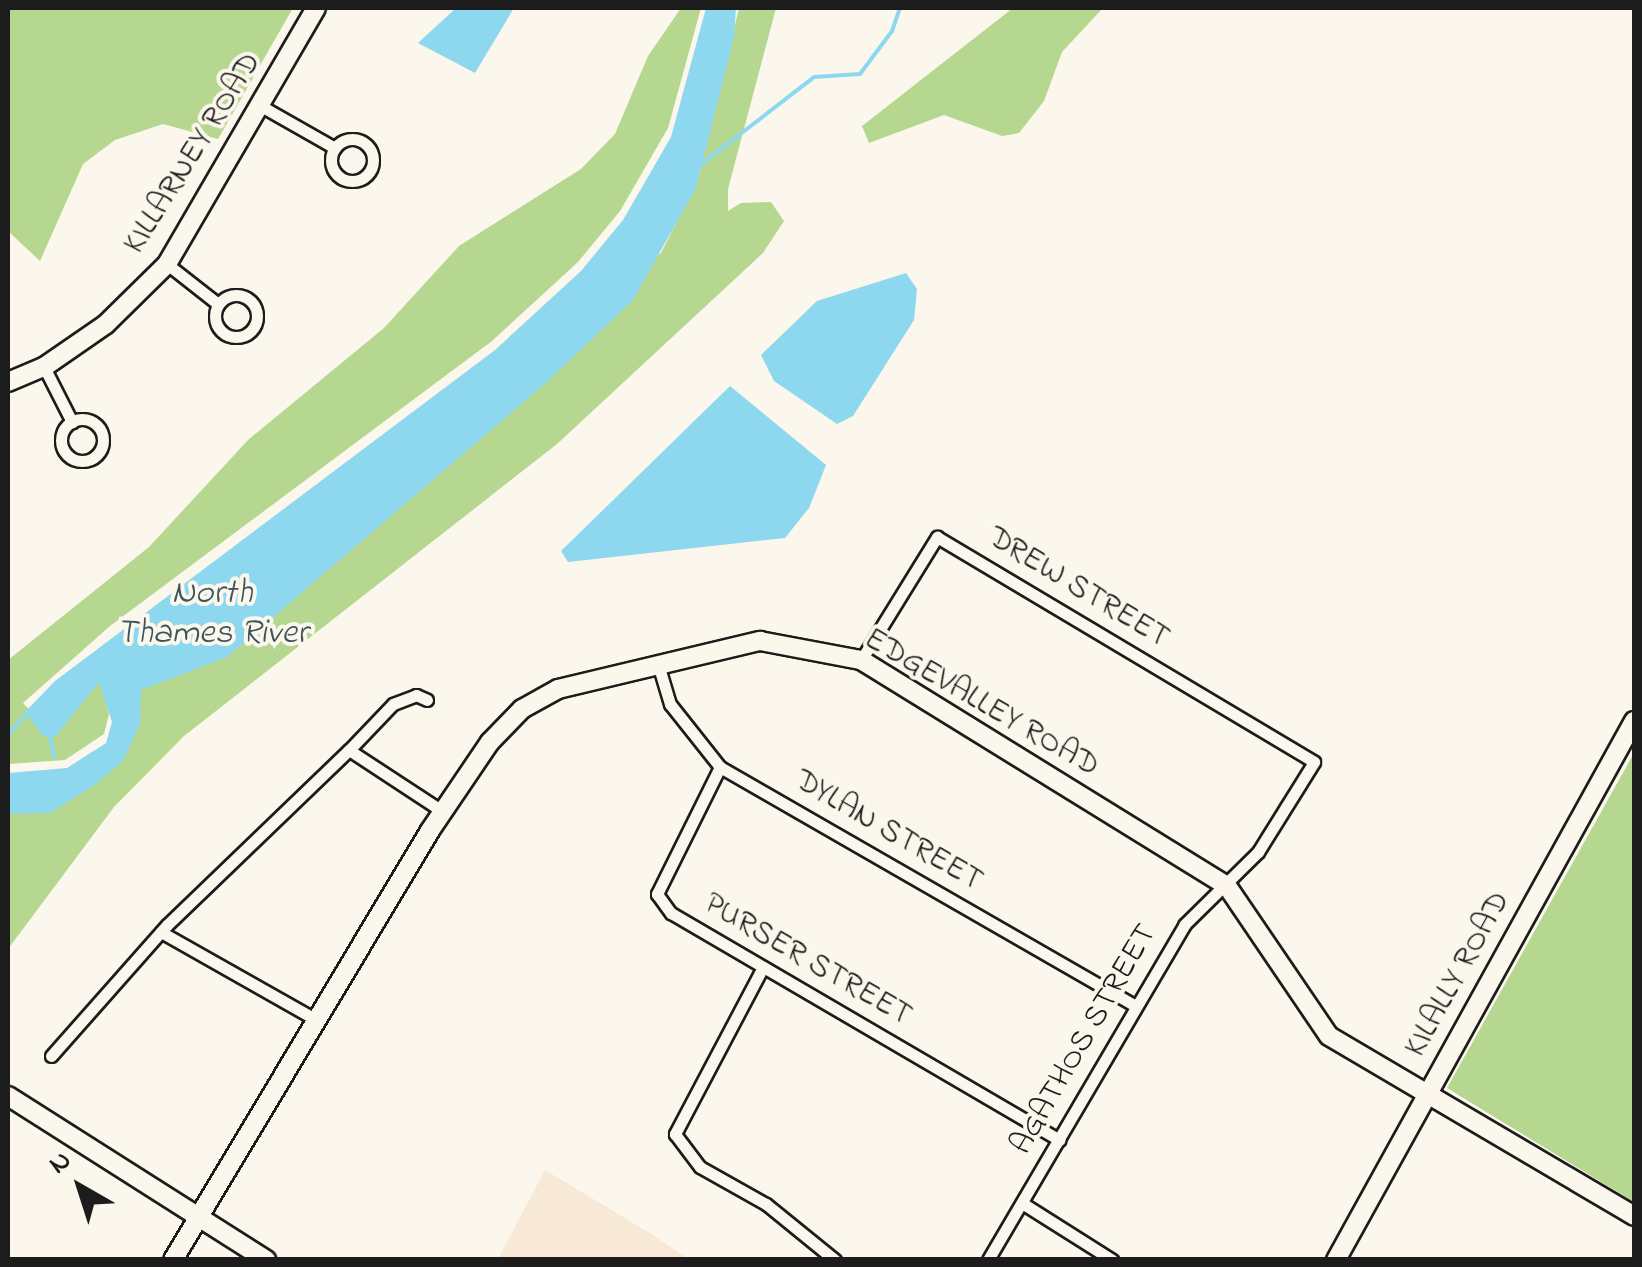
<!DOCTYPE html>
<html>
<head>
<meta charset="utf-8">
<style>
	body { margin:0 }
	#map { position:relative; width:1642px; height:1267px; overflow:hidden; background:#fbf7ec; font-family:"Indie Flower",sans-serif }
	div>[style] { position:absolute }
	.built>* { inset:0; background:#f7e9d5 }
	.green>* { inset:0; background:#b6d790 }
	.water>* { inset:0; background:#8dd8ee }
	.stream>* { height:4px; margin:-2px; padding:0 2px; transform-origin:2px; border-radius:2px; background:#8dd8ee }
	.roads { filter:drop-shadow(2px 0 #1c1c1c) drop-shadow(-2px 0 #1c1c1c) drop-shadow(0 2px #1c1c1c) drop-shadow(0 -2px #1c1c1c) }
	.street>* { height:11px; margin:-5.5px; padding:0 5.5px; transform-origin:5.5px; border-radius:5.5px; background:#fbf7ec }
	.street>.ring { margin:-5.5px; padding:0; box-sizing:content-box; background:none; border:11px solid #fbf7ec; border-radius:50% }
	.secondary>* { height:18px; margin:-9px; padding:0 9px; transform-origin:9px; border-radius:9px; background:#fbf7ec }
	span { translate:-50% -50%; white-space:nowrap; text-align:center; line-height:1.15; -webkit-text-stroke:8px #fbf7ec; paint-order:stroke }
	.street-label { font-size:32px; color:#1c1c1c }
	.water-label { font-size:35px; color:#3e545b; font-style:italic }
	.frame { position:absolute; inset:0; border:10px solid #1c1c1c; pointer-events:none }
	.north { position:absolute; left:30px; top:1137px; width:100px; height:100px; -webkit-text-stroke:8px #fbf7ec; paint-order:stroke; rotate:321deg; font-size:28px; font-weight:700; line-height:40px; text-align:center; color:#1c1c1c }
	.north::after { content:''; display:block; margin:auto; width:35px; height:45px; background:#1c1c1c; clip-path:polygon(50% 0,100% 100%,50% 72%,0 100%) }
</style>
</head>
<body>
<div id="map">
	<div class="built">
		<div style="clip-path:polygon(545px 1170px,653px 1235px,688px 1259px,498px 1259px)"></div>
	</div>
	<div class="green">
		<div style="clip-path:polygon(8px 8px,293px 8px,218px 139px,163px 124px,115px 140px,83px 164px,40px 261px,8px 231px)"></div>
		<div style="clip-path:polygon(681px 8px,701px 8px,668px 128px,620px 211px,578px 262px,492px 341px,110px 626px,23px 703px,30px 710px,98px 674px,109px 714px,104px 734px,65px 760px,8px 764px,8px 660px,149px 547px,249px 439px,384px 328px,459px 246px,581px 169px,615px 134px,648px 56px)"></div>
		<div style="clip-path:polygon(739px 8px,776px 8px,728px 189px,728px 211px,741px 203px,771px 202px,784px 221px,763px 253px,557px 444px,184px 736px,114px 807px,8px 949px,8px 807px,48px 806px,139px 717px,140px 683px,661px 253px,698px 180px)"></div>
		<div style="clip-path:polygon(1013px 8px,1103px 8px,1062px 52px,1044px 101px,1019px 133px,1002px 136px,944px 115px,869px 143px,862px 126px)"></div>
		<div style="clip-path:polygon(1634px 753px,1634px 1202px,1447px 1088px)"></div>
	</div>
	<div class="water">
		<div style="clip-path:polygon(456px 8px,514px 8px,475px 73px,418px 43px)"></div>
		<div style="clip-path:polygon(706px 8px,736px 8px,734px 37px,696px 188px,633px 300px,548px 381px,227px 657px,141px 690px,140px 724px,123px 761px,96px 784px,50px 813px,8px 814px,8px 773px,67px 768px,106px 743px,112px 722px,99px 682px,55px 737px,43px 736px,25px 712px,55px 681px,495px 350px,581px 271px,623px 220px,671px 137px)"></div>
		<div style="clip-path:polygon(906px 273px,917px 289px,914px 320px,853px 416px,837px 424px,774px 381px,761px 355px,817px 301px)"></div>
		<div style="clip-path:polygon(730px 386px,826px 465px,809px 508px,785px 538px,568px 562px,561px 551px)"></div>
	</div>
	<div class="stream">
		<div style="left:699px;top:166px;width:145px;rotate:-37.7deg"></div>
		<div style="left:814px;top:77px;width:46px;rotate:-3.7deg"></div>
		<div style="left:860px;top:74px;width:54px;rotate:-53.3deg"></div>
		<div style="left:892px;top:31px;width:24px;rotate:-71deg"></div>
		<div style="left:49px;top:733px;width:25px;rotate:78deg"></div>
		<div style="left:8px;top:735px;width:33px;rotate:-49deg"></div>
	</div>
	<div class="roads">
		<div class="street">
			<div style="left:261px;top:106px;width:85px;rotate:29.6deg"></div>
			<div class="ring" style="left:331px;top:139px;width:31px;height:31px"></div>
			<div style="left:167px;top:264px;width:65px;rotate:38.1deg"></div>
			<div class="ring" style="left:215px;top:295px;width:31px;height:31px"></div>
			<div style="left:44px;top:367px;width:62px;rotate:63deg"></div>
			<div class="ring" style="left:61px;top:419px;width:31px;height:31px"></div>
			<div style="left:861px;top:660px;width:145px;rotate:-58.3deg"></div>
			<div style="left:937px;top:537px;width:439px;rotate:30.8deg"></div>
			<div style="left:1314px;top:762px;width:106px;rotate:121.9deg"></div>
			<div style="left:1258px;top:852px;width:103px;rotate:135.4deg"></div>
			<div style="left:1185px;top:924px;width:389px;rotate:120.4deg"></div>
			<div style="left:658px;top:664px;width:42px;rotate:73.3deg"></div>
			<div style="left:670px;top:704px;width:80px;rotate:51.6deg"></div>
			<div style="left:720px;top:767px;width:479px;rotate:29.9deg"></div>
			<div style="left:349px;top:750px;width:64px;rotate:-46.3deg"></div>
			<div style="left:393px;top:704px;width:25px;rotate:-21deg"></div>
			<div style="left:416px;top:695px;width:12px;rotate:24deg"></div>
			<div style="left:720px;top:767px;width:142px;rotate:116.4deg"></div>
			<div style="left:657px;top:894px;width:24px;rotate:54deg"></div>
			<div style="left:671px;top:913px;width:450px;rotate:30.3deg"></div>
			<div style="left:161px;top:932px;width:177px;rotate:29.5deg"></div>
			<div style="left:763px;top:967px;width:189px;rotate:117.8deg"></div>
			<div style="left:675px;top:1134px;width:41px;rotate:52.9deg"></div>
			<div style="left:700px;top:1167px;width:76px;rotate:29.3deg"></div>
			<div style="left:766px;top:1204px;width:89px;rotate:39.1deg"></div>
			<div style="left:51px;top:1056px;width:175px;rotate:-48.5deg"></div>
			<div style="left:167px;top:925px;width:252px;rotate:-43.9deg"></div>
			<div style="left:349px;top:750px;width:111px;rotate:33.3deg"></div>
			<div style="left:1022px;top:1203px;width:107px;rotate:32.3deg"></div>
		</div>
		<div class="secondary">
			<div style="left:8px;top:382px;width:39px;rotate:-23deg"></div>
			<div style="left:44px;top:367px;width:75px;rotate:-34.7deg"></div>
			<div style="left:106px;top:324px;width:86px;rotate:-44.5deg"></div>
			<div style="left:167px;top:264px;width:296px;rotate:-59.8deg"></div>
			<div style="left:8px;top:1096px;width:306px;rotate:32.4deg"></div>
			<div style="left:173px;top:1260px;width:499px;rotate:-59.1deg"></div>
			<div style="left:429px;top:832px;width:109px;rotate:-55.9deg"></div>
			<div style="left:490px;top:742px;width:46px;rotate:-45.9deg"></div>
			<div style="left:522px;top:709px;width:41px;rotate:-29.1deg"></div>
			<div style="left:558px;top:689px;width:208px;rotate:-13.4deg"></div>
			<div style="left:760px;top:641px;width:103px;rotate:10.7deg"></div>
			<div style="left:861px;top:660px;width:430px;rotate:31.7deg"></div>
			<div style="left:1227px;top:886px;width:181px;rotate:55.8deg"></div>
			<div style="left:1329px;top:1036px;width:354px;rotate:30.5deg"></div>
			<div style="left:1336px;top:1260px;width:616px;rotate:-61.06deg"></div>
		</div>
	</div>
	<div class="street-label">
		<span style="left:194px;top:154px;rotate:-58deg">KILLARNEY ROAD</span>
		<span style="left:1078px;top:589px;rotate:31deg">DREW STREET</span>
		<span style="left:981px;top:704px;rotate:30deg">EDGEVALLEY ROAD</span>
		<span style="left:888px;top:832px;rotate:30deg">DYLAN STREET</span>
		<span style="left:807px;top:961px;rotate:30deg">PURSER STREET</span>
		<span style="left:1459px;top:975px;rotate:-61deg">KILALLY ROAD</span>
		<span style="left:1085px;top:1040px;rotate:-60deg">AGATHOS STREET</span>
	</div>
	<div class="water-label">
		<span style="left:212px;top:614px">North<br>Thames River</span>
	</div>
	<div class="frame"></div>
	<div class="north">N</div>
</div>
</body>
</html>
